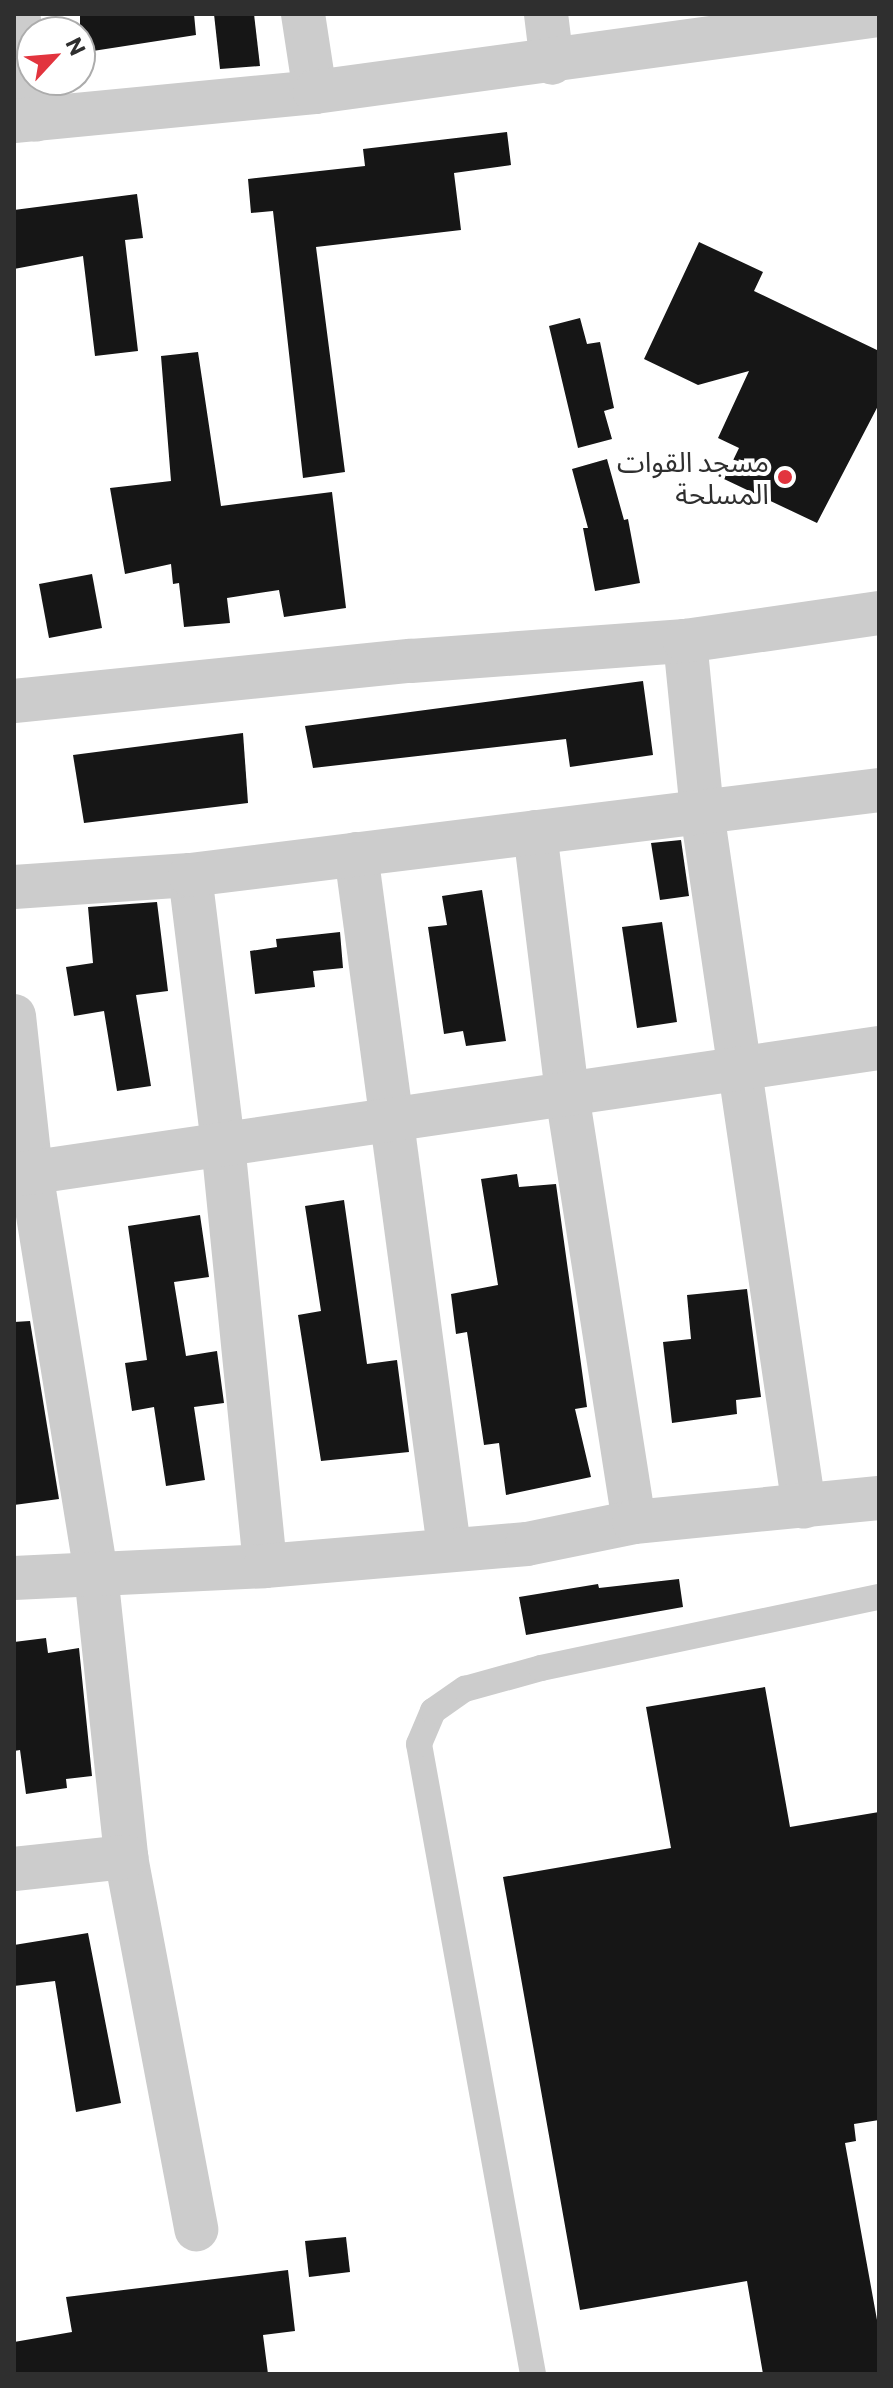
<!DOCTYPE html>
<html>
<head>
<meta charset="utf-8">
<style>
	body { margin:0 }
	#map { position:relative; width:893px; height:2388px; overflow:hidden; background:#fff; font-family:Commissioner,"Noto Sans Arabic",sans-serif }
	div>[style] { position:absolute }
	.building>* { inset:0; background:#161616 }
	.lane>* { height:26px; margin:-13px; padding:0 13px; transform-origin:13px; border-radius:13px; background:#ccc }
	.street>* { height:44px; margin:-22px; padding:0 22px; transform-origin:22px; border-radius:22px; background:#ccc }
	.dots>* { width:22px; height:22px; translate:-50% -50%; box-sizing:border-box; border:4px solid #fff; border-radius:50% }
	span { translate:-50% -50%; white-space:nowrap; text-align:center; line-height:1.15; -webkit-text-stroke:8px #fff; paint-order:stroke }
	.poi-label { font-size:28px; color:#2f2f2f }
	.right { translate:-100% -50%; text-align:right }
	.frame { position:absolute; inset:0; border:16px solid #2f2f2f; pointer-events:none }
	.north { position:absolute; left:16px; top:16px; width:80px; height:80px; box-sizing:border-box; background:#fff; border:2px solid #acacac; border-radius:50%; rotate:64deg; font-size:22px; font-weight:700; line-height:32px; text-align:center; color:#2f2f2f }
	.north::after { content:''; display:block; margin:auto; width:28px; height:36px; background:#e2343e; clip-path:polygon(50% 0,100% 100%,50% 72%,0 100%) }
</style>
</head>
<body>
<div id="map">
	<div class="building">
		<div style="clip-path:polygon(80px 14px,194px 14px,196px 35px,80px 53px)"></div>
		<div style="clip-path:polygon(214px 14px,254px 14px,260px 66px,220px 69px)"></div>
		<div style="clip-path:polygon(507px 132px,511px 165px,454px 173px,461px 230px,316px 247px,345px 472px,303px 478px,273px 211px,251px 213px,248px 179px,365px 166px,363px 149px)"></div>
		<div style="clip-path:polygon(137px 194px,143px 238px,125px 240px,138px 351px,95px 356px,83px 256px,14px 269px,14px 210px)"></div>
		<div style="clip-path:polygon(699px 242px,763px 272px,754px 291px,879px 351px,879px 404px,817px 523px,724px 479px,739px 448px,718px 438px,749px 371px,698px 385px,644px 359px)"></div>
		<div style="clip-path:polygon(580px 318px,587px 344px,600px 342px,614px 408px,604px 411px,612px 439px,578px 448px,549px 326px)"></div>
		<div style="clip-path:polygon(198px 352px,221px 506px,332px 492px,346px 608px,284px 617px,279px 590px,227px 598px,230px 623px,184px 627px,179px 583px,173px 584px,171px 564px,125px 574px,110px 488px,171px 481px,161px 356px)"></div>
		<div style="clip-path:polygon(607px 459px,624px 520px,628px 519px,640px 583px,595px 591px,583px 528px,588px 528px,572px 469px)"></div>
		<div style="clip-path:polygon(92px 574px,102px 628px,49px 638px,39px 584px)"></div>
		<div style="clip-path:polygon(643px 681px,653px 755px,570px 767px,566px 739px,313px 768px,305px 726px)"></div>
		<div style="clip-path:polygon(243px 733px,248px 803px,84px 823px,73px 755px)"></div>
		<div style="clip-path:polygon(681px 840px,689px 896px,660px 900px,651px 843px)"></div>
		<div style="clip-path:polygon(482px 890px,506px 1041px,466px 1046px,463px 1031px,444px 1034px,428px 927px,447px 925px,442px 896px)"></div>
		<div style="clip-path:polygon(157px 902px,168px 991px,136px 995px,151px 1086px,117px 1091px,104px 1011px,74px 1016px,66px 967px,93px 963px,88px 907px)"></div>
		<div style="clip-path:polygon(662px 922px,677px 1022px,637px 1028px,622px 927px)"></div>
		<div style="clip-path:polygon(340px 932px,343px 968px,313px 971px,315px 987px,255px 994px,250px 951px,277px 947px,276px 939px)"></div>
		<div style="clip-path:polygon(517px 1174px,519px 1187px,556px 1184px,587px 1407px,575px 1409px,591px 1477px,506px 1495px,499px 1443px,484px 1445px,467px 1332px,456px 1334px,451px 1294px,498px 1285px,481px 1179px)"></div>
		<div style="clip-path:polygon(344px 1200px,367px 1364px,397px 1360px,409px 1452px,321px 1461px,298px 1315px,321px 1311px,305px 1206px)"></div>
		<div style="clip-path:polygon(200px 1215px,209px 1277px,174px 1282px,186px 1356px,217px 1351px,224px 1403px,194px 1407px,205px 1480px,166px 1486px,154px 1407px,132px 1411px,125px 1363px,147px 1360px,128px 1226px)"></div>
		<div style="clip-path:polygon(747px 1289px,761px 1397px,736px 1400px,737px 1414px,672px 1423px,663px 1342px,691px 1339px,687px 1295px)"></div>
		<div style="clip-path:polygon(30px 1321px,59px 1499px,14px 1505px,14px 1322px)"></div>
		<div style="clip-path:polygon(679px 1579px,683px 1607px,526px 1635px,519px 1597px,598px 1584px,599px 1588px)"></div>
		<div style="clip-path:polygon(46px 1638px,48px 1653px,79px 1648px,92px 1776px,66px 1779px,67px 1788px,26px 1794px,20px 1750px,14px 1751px,14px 1642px)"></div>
		<div style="clip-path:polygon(765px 1687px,790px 1827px,879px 1812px,879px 2120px,854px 2124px,856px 2141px,845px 2143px,879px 2331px,879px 2374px,763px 2374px,747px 2281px,580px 2310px,503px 1877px,671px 1848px,646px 1707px)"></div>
		<div style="clip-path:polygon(88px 1933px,121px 2103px,76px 2112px,55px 1981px,14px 1986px,14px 1945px)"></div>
		<div style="clip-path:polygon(346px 2237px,350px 2272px,309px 2277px,305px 2241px)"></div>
		<div style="clip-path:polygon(288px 2270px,295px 2331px,263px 2335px,268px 2374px,14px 2374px,14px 2342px,72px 2332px,66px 2297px)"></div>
	</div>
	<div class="lane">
		<div style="left:533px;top:2374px;width:640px;rotate:-100.26deg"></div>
		<div style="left:419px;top:1744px;width:36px;rotate:-67deg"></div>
		<div style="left:433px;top:1711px;width:39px;rotate:-35deg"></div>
		<div style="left:465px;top:1689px;width:79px;rotate:-15.4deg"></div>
		<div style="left:541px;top:1668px;width:345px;rotate:-11.9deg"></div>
	</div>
	<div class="street">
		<div style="left:18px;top:14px;width:107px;rotate:80.3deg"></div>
		<div style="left:303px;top:14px;width:79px;rotate:81.3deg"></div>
		<div style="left:546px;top:14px;width:49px;rotate:83deg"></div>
		<div style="left:14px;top:121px;width:302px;rotate:-5.5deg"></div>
		<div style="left:315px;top:92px;width:569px;rotate:-7.77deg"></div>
		<div style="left:685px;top:641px;width:172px;rotate:84.3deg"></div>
		<div style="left:702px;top:812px;width:702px;rotate:81.65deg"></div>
		<div style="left:14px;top:701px;width:399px;rotate:-5.8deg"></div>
		<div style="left:411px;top:661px;width:275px;rotate:-4.2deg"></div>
		<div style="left:685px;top:641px;width:196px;rotate:-8.2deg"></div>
		<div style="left:535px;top:832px;width:264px;rotate:83deg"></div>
		<div style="left:567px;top:1094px;width:433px;rotate:81.1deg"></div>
		<div style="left:356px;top:854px;width:699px;rotate:82.36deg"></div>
		<div style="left:190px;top:875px;width:271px;rotate:83deg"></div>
		<div style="left:223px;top:1144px;width:424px;rotate:84.3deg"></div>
		<div style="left:14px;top:887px;width:176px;rotate:-3.9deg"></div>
		<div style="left:190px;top:875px;width:694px;rotate:-7.03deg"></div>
		<div style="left:14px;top:1016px;width:157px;rotate:83.8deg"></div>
		<div style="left:31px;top:1172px;width:407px;rotate:80.8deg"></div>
		<div style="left:96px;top:1574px;width:285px;rotate:83.9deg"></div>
		<div style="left:126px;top:1857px;width:379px;rotate:79.3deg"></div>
		<div style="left:14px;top:1175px;width:874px;rotate:-8.35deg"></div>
		<div style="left:14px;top:1578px;width:251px;rotate:-2.7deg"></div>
		<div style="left:265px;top:1566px;width:263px;rotate:-4.8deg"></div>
		<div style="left:527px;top:1544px;width:109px;rotate:-11.6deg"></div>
		<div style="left:634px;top:1522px;width:246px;rotate:-5.6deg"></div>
		<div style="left:14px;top:1869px;width:113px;rotate:-6.1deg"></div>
	</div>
	<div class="dots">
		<div style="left:785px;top:477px;background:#e2343e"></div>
	</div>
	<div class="poi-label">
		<span class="right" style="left:769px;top:477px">مسجد القوات<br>المسلحة</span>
	</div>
	<div class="frame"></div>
	<div class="north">N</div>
</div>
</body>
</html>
